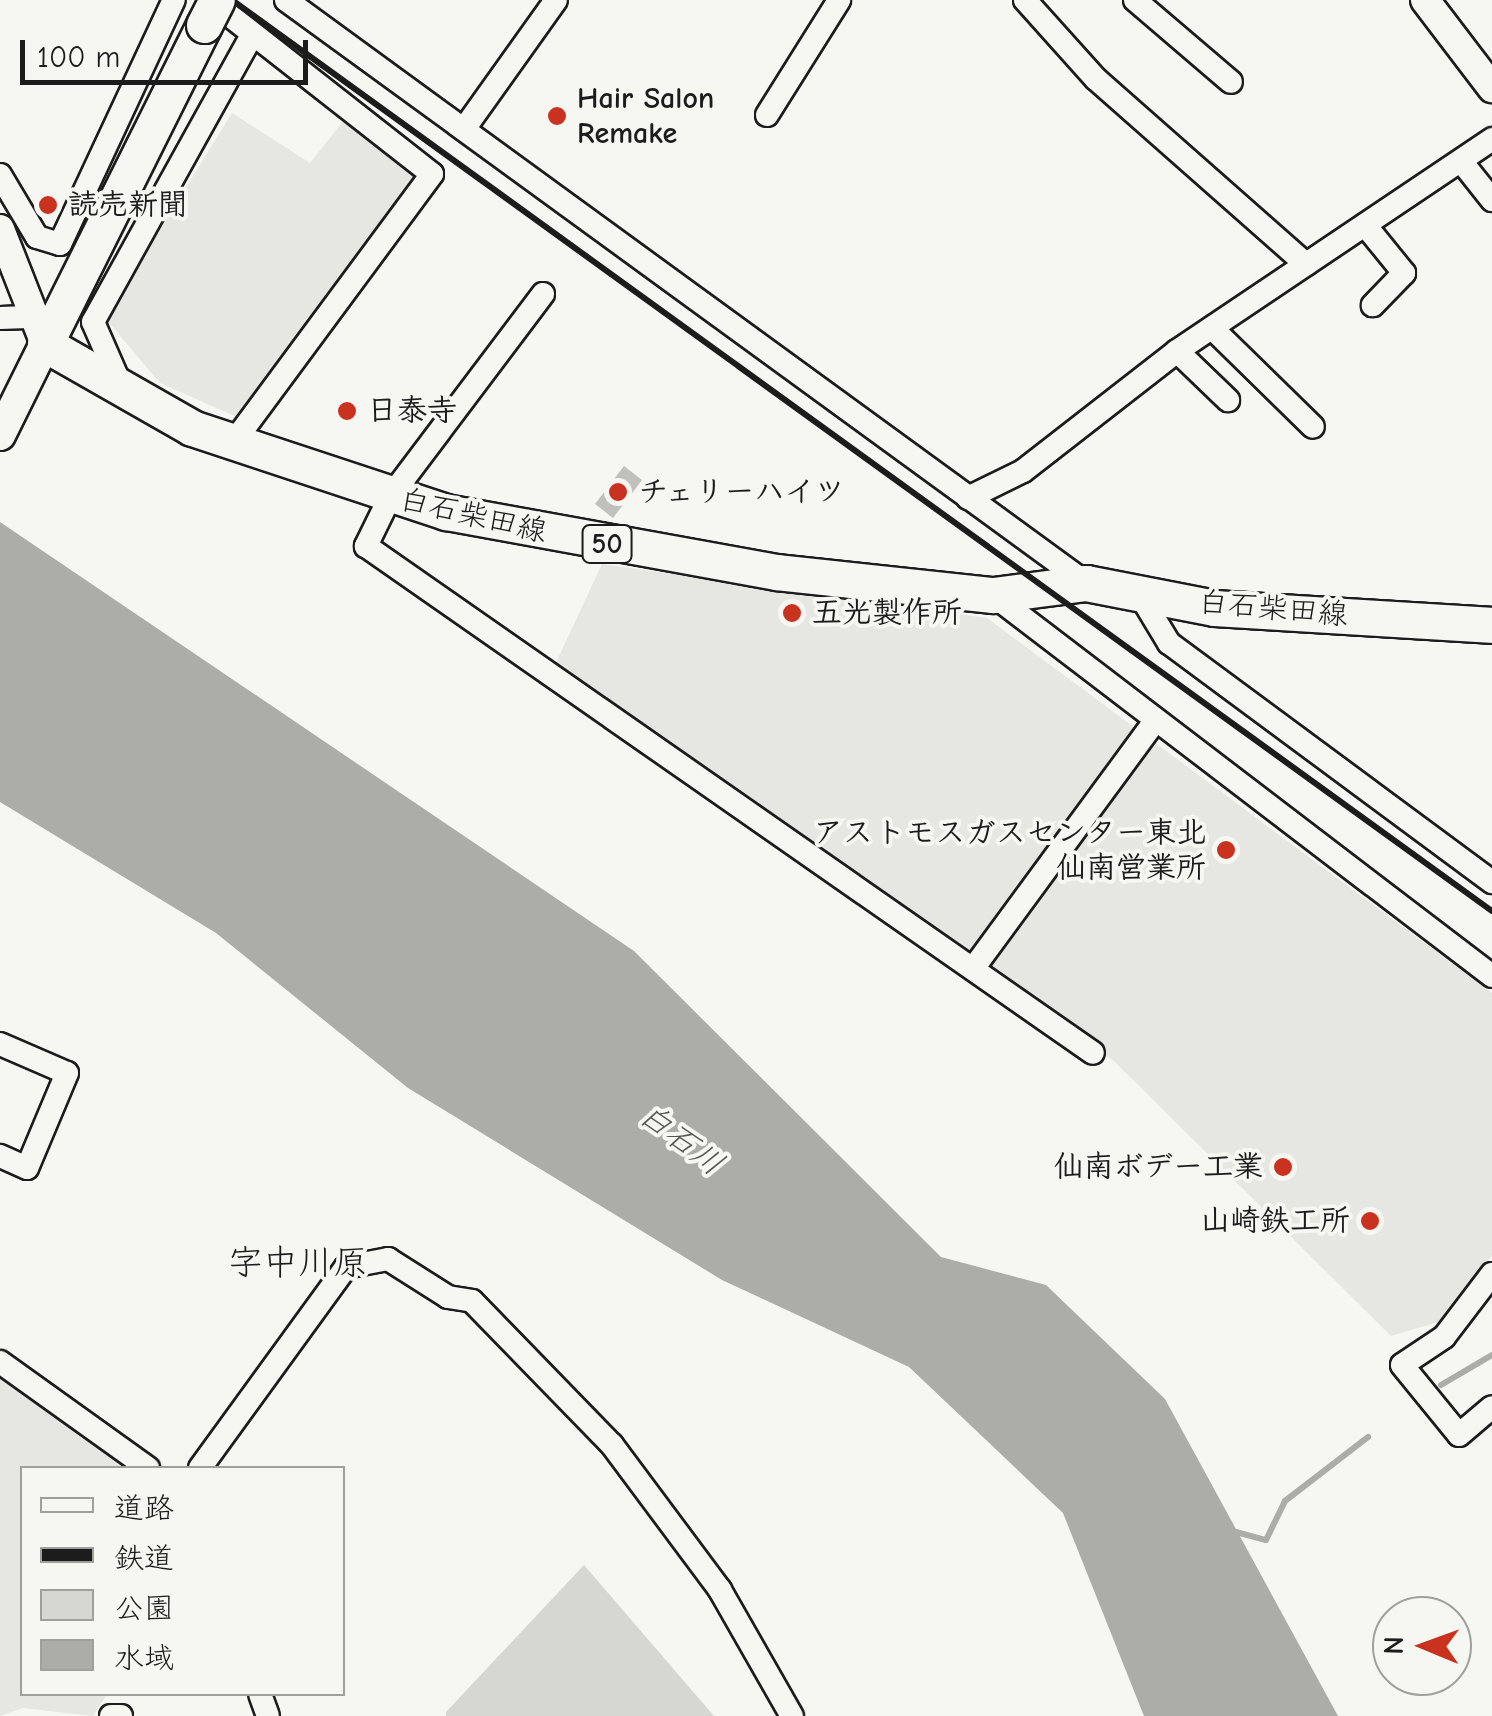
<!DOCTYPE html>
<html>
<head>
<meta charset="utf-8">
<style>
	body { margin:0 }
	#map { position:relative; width:1492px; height:1716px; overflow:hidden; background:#f6f6f2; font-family:"Comic Neue","Klee One",sans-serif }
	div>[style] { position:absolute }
	.built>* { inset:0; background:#e6e6e2 }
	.green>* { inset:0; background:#d6d6d2 }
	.water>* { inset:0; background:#acaca9 }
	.stream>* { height:6px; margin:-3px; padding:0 3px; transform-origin:3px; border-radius:3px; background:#acaca9 }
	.building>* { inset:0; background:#c0c0bd }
	.roads { filter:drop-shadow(2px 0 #1c1c1c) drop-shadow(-2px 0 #1c1c1c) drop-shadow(0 2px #1c1c1c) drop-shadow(0 -2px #1c1c1c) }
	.minor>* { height:22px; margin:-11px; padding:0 11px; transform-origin:11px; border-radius:11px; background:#f6f6f2 }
	.tertiary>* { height:28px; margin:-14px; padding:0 14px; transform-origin:14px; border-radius:14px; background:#f6f6f2 }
	.secondary>* { height:30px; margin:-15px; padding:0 15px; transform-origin:15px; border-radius:15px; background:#f6f6f2 }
	.primary>* { height:35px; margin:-17.5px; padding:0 17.5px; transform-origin:17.5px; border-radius:17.5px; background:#f6f6f2 }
	.rail>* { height:6px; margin:-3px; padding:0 3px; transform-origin:3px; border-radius:3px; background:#1c1c1c }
	.bridges { filter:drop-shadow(2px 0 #1c1c1c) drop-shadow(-2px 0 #1c1c1c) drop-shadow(0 2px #1c1c1c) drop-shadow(0 -2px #1c1c1c) }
	.primary-bridge>* { height:35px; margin:-17.5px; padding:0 17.5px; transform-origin:17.5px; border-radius:17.5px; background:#f6f6f2 }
	.dots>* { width:28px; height:28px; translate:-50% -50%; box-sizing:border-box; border:5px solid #f6f6f2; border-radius:50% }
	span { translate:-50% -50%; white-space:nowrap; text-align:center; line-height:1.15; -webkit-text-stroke:8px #f6f6f2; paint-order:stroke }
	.shield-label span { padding:2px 8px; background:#f6f6f2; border:2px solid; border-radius:8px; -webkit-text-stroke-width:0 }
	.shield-label { font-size:28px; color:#1c1c1c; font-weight:700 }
	.poi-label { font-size:30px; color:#1c1c1c; font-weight:700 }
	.left { translate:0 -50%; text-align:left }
	.right { translate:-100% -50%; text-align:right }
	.street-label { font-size:30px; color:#1c1c1c }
	.water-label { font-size:32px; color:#565654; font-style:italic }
	.quarter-label { font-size:35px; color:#1c1c1c }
	.legend { position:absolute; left:20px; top:1466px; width:325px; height:230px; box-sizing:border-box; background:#f6f6f2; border:2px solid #9f9f9c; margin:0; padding:12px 18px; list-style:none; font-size:30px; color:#1c1c1c }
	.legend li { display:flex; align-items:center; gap:20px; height:50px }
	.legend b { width:50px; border:2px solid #9f9f9c }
	.north { position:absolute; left:1372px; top:1596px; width:100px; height:100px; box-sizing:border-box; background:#f6f6f2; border:2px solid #9f9f9c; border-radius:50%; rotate:271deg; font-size:28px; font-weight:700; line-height:40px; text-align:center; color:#1c1c1c }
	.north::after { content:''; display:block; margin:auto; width:35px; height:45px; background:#c8321e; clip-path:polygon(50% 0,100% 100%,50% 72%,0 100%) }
	.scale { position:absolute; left:20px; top:40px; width:288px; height:45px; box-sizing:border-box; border:5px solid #1c1c1c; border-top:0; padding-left:12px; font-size:30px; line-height:35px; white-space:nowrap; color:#1c1c1c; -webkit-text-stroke:8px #f6f6f2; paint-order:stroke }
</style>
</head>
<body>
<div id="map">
	<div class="built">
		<div style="clip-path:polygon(232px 113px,310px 163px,345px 119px,410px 167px,414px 180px,239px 418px,160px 383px,105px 318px)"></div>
		<div style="clip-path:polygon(602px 564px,987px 618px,1492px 993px,1492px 1255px,1445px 1320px,1391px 1336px,1115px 1062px,554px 667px)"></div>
		<div style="clip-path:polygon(0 1377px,129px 1468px,22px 1468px,22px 1694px,107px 1694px,93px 1716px,23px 1708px,0 1716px)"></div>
	</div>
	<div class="green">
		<div style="clip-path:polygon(584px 1565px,714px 1716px,446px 1716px,446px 1712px)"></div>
	</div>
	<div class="water">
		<div style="clip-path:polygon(0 522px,634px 951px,941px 1257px,1046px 1285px,1165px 1399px,1338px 1716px,1144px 1716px,1063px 1513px,909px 1367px,722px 1280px,408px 1088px,216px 933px,0 802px)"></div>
	</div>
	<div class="stream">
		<div style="left:1441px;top:1385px;width:59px;rotate:-30.5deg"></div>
		<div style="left:1236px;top:1532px;width:31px;rotate:15deg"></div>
		<div style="left:1266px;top:1540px;width:43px;rotate:-64deg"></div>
		<div style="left:1285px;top:1501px;width:105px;rotate:-37.6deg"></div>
	</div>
	<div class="building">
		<div style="clip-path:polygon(624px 466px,642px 480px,613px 518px,595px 504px)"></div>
	</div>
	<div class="roads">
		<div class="minor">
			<div style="left:210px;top:0;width:282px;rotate:38.1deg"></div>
			<div style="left:432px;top:174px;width:336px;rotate:126.5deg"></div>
			<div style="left:286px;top:0;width:990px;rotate:36.08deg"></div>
			<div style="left:1025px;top:0;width:106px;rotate:48.1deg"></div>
			<div style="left:1096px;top:79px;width:280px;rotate:41.4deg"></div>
			<div style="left:1135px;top:0;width:126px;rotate:40.5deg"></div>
			<div style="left:767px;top:115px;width:136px;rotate:-57.9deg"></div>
			<div style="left:464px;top:129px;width:158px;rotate:-54.5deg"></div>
			<div style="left:1461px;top:161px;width:50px;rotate:51.5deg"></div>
			<div style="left:0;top:175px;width:72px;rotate:59.2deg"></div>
			<div style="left:37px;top:237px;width:24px;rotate:17deg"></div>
			<div style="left:60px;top:244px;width:269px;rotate:-65deg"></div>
			<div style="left:1365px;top:225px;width:62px;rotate:50.9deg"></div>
			<div style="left:1404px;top:273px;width:45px;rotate:134.1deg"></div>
			<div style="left:543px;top:294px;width:254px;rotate:127deg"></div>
			<div style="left:390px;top:497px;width:55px;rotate:116.1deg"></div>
			<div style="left:366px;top:546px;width:886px;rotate:34.89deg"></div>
			<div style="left:0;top:318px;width:35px;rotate:-2deg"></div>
			<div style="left:1212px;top:328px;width:141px;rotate:44.4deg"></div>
			<div style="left:1177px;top:351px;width:71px;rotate:43.9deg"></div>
			<div style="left:121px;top:386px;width:70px;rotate:-113.6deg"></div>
			<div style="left:93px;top:322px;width:324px;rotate:-61deg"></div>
			<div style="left:968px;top:498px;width:61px;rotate:-26.1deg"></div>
			<div style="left:1023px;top:471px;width:195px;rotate:-37.9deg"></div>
			<div style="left:1177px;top:351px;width:380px;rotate:-33.9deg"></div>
			<div style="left:993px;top:595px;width:628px;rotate:37.36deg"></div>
			<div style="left:1140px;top:595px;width:56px;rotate:58.9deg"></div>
			<div style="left:1169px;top:643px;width:402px;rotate:36.5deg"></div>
			<div style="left:975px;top:966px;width:300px;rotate:-53.7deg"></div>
			<div style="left:0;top:1044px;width:73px;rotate:23.4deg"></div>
			<div style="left:67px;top:1073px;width:103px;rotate:112.8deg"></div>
			<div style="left:27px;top:1168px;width:30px;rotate:-156deg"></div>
			<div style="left:1492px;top:1274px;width:79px;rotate:127.3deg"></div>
			<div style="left:1444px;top:1337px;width:50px;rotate:146.3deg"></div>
			<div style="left:1402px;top:1365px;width:90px;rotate:50.8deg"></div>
			<div style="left:1459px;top:1435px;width:43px;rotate:-40.3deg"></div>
			<div style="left:0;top:1362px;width:182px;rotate:35.6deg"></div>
			<div style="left:200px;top:1468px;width:248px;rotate:-54deg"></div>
			<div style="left:346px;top:1267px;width:43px;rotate:-10.8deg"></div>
			<div style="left:388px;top:1259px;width:71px;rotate:32.3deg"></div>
			<div style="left:448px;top:1297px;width:24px;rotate:9deg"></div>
			<div style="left:472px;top:1301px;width:201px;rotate:45.8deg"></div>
			<div style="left:612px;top:1445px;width:181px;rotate:53.3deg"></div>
			<div style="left:720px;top:1590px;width:145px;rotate:60.3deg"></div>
			<div style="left:260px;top:1694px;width:23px;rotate:70deg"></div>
			<div style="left:111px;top:1716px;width:10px"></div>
		</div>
		<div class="tertiary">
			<div style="left:1425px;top:0;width:111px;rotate:52.7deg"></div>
			<div style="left:0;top:229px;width:123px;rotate:68.6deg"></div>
		</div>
		<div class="secondary">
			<div style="left:0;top:435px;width:102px;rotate:-63.7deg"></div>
		</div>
		<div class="primary">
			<div style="left:204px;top:25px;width:356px;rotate:116.5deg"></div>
			<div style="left:45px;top:344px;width:169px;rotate:29.7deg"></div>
			<div style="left:192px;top:428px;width:268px;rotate:18.3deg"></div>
			<div style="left:446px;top:512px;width:335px;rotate:10.3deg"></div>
			<div style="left:776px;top:572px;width:218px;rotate:6.1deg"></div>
			<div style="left:993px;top:595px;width:94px;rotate:-7.4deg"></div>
			<div style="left:1086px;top:583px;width:131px;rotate:11deg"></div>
			<div style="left:1215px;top:608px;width:278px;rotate:3.5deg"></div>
		</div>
	</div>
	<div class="rail">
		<div style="left:232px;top:0;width:1555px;rotate:35.87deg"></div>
	</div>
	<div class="bridges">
		<div class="primary-bridge">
			<div style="left:204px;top:25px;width:28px;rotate:-63deg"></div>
		</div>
	</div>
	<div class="dots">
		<div style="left:557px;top:116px;background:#c8321e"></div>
		<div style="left:48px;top:205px;background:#c8321e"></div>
		<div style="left:347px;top:411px;background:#c8321e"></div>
		<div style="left:618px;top:492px;background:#c8321e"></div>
		<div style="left:792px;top:613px;background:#c8321e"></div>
		<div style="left:1226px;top:850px;background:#c8321e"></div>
		<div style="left:1283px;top:1167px;background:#c8321e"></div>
		<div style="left:1370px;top:1221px;background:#c8321e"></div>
	</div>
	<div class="shield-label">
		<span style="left:607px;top:544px">50</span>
	</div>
	<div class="poi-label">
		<span class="left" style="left:577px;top:116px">Hair Salon<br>Remake</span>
		<span class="left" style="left:68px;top:205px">読売新聞</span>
		<span class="left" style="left:367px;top:411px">日泰寺</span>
		<span class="left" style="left:638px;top:492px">チェリーハイツ</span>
		<span class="left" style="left:812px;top:613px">五光製作所</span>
		<span class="right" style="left:1206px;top:850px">アストモスガスセンター東北<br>仙南営業所</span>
		<span class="right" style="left:1263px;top:1167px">仙南ボデー工業</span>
		<span class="right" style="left:1350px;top:1221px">山崎鉄工所</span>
	</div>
	<div class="street-label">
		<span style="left:473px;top:516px;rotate:13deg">白石柴田線</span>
		<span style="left:1273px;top:609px;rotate:5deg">白石柴田線</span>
	</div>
	<div class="water-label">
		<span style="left:681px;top:1140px;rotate:37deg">白石川</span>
	</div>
	<div class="quarter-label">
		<span style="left:298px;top:1263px">字中川原</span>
	</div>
	<ul class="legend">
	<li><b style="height:12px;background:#f6f6f2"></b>道路</li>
	<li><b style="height:12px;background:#1c1c1c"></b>鉄道</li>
	<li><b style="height:28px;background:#d6d6d2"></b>公園</li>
	<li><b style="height:28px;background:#acaca9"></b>水域</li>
	</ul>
	<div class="north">N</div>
	<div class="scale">100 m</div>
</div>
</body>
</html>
